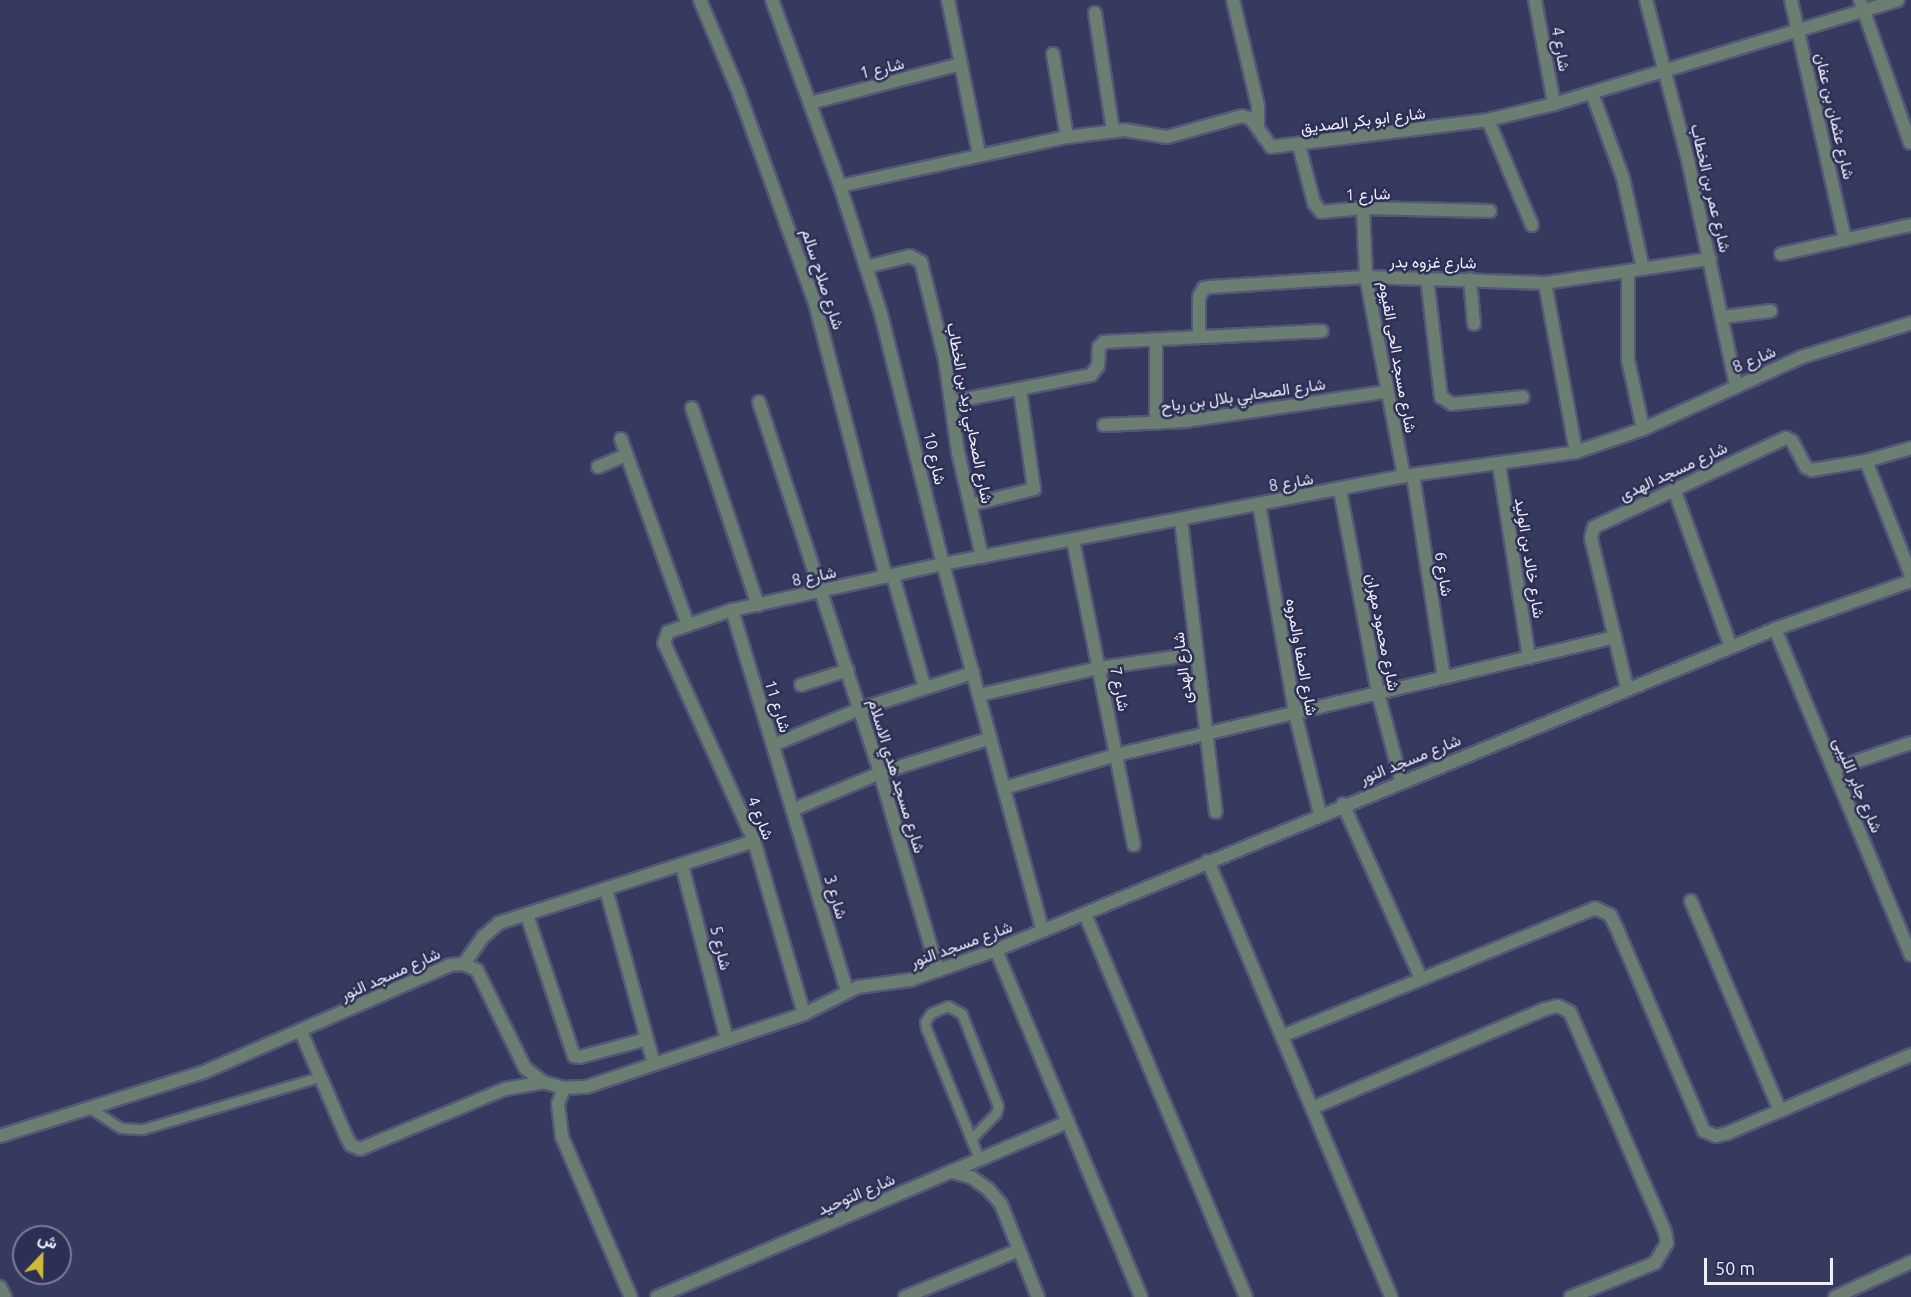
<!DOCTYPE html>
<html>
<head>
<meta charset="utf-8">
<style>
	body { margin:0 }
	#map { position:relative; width:1911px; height:1297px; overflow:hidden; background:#373a5f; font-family:Ubuntu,Vazirmatn,sans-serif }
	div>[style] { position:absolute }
	.roads { filter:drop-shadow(2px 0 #545778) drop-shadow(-2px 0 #545778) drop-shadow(0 2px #545778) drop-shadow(0 -2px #545778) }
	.service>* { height:9px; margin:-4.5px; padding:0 4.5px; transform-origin:4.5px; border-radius:4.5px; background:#6a7e72 }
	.minor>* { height:12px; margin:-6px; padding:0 6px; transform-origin:6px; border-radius:6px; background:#6a7e72 }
	.tertiary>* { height:12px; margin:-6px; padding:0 6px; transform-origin:6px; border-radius:6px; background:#6a7e72 }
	span { translate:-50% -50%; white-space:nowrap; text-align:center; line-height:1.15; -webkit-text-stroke:5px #2d2f54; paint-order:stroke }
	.street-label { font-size:16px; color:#edeffd }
	.north { position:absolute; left:12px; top:1225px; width:60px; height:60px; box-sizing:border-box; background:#2d2f54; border:2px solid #7a7c98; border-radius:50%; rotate:22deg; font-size:16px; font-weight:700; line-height:24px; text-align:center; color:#edeffd }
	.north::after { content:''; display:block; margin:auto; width:21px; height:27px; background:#ceb938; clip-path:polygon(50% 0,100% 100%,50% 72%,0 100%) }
	.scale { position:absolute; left:1704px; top:1258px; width:129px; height:27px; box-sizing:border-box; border:3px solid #edeffd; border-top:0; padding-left:8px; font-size:18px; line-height:21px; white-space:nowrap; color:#edeffd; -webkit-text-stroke:4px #2d2f54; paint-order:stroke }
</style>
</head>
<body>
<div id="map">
	<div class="roads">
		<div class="service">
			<div style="left:90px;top:1108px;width:37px;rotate:33deg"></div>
			<div style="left:121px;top:1128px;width:22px;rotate:3deg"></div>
			<div style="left:143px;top:1129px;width:184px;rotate:-16.4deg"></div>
			<div style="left:971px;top:1139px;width:36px;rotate:-46deg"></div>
			<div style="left:996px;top:1113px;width:7px;rotate:-74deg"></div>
			<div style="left:998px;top:1106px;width:99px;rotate:-111.4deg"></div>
			<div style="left:962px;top:1014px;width:16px;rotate:-150deg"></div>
			<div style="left:948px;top:1006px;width:18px;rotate:158deg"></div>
			<div style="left:931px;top:1013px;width:11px;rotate:124deg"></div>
			<div style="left:925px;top:1022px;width:6px;rotate:81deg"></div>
			<div style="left:926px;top:1028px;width:120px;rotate:67.9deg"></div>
			<div style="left:971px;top:1139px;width:23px;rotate:67deg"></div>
		</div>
		<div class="minor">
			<div style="left:700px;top:0;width:101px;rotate:67.2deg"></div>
			<div style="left:739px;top:93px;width:223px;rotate:70.1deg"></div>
			<div style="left:815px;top:303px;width:283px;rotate:75.5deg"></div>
			<div style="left:772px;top:0;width:198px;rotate:69.9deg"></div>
			<div style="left:840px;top:186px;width:134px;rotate:72.2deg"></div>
			<div style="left:881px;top:314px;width:258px;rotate:76.1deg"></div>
			<div style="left:943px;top:564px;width:380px;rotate:74.8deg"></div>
			<div style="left:948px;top:0;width:157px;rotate:78.6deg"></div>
			<div style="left:1233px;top:0;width:109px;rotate:76.7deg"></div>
			<div style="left:1258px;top:106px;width:21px;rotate:90deg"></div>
			<div style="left:1535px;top:0;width:106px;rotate:79.6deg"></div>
			<div style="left:1646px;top:0;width:165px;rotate:75.3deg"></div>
			<div style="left:1688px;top:160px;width:230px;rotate:78deg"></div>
			<div style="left:1791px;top:0;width:246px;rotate:77.3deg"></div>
			<div style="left:1860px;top:0;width:151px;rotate:70.7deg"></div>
			<div style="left:1095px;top:13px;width:118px;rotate:81.3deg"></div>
			<div style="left:1053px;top:54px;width:84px;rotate:80.4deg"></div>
			<div style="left:1592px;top:93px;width:90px;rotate:70deg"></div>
			<div style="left:1623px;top:178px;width:93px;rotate:77.6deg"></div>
			<div style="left:810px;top:103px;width:156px;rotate:-14.5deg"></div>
			<div style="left:1488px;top:120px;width:114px;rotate:67.3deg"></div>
			<div style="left:1299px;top:145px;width:60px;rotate:75.5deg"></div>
			<div style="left:1314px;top:203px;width:11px;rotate:52deg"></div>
			<div style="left:1321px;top:212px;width:42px;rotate:-5.4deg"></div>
			<div style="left:1363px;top:208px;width:127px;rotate:1.4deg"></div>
			<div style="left:840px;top:186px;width:232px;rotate:-12.2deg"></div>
			<div style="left:1067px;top:137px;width:58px;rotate:-6.9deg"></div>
			<div style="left:1125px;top:130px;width:43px;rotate:9.5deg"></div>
			<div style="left:1167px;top:137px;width:78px;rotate:-15.6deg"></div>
			<div style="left:1242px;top:116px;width:9px;rotate:18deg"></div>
			<div style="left:1251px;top:119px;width:34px;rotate:54deg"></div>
			<div style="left:1271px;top:147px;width:219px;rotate:-7.1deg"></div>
			<div style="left:1488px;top:120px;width:68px;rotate:-13.6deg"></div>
			<div style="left:1554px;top:104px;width:359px;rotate:-16.8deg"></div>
			<div style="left:1363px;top:208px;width:69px;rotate:87.5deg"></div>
			<div style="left:1366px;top:277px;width:203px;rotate:79.2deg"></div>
			<div style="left:1781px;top:254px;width:133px;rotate:-12.6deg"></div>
			<div style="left:866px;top:267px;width:45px;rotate:-14deg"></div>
			<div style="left:910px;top:256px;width:13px;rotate:29deg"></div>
			<div style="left:921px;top:262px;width:101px;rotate:76.2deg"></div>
			<div style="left:945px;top:360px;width:93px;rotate:82deg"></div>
			<div style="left:958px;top:452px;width:108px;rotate:77.1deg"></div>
			<div style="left:1628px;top:272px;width:88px;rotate:90deg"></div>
			<div style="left:1628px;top:360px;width:71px;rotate:77.7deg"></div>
			<div style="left:1427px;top:278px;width:120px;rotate:83.3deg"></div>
			<div style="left:1441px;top:397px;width:13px;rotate:32deg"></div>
			<div style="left:1452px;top:404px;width:71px;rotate:-5.6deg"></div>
			<div style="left:1470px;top:279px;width:45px;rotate:84.9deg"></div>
			<div style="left:1545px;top:283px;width:172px;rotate:79.6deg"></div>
			<div style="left:1722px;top:317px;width:49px;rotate:-7deg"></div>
			<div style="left:1199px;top:337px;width:40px;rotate:-90deg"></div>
			<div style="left:1199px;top:297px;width:10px;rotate:-61deg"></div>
			<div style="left:1204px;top:288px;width:6px;rotate:-9deg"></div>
			<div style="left:1210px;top:287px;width:156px;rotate:-3.7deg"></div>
			<div style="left:1366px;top:277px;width:179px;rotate:1.9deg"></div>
			<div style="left:1545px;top:283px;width:167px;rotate:-8.3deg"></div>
			<div style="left:759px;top:402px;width:390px;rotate:71.9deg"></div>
			<div style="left:880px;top:773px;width:206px;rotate:73.7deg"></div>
			<div style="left:951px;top:402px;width:143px;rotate:-10.9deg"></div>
			<div style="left:1091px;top:375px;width:11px;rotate:-52deg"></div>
			<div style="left:1098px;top:366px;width:19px;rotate:-87deg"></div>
			<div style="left:1099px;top:347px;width:7px;rotate:-45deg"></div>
			<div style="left:1104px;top:342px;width:218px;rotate:-2.9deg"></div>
			<div style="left:692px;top:408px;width:208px;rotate:71.5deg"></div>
			<div style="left:1156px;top:423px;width:84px;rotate:-90deg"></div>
			<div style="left:1104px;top:425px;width:82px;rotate:-2.8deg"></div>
			<div style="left:1186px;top:421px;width:201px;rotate:-8.3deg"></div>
			<div style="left:621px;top:439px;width:198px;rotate:70.2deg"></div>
			<div style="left:1866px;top:461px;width:123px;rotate:68.5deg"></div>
			<div style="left:1499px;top:464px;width:196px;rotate:81.2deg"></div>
			<div style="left:598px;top:467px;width:30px;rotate:-23deg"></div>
			<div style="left:1413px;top:475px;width:205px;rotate:81.3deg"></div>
			<div style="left:1674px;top:489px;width:168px;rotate:70.2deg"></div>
			<div style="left:1340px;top:490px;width:207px;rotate:79.4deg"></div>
			<div style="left:1378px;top:693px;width:90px;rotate:75.2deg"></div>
			<div style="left:1259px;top:504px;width:212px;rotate:80.2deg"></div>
			<div style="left:1295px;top:713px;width:104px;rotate:76.1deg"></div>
			<div style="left:970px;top:505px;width:66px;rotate:-14deg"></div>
			<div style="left:1034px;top:489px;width:101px;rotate:-98deg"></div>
			<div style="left:1181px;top:520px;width:294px;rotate:83.2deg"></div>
			<div style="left:1073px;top:540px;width:311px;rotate:78.7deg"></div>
			<div style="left:893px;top:576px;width:116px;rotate:74.1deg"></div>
			<div style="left:732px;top:610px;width:399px;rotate:73.2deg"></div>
			<div style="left:1775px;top:629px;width:353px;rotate:67.4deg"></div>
			<div style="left:801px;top:685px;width:49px;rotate:-17.7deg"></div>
			<div style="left:1627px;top:688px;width:154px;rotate:-103.5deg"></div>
			<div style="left:1591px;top:538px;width:11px;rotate:-75deg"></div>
			<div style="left:1594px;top:527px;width:212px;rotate:-24.9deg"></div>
			<div style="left:1786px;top:438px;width:7px;rotate:27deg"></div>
			<div style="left:1792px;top:441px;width:30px;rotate:62deg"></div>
			<div style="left:1806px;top:467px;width:7px;rotate:27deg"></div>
			<div style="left:1812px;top:470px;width:55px;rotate:-9.5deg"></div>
			<div style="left:1866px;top:461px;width:47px;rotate:-16.1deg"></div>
			<div style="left:979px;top:695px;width:123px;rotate:-12.7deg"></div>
			<div style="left:1099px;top:668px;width:98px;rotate:-8.2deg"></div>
			<div style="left:773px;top:745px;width:94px;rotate:-22.5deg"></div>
			<div style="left:860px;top:709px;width:119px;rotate:-17.7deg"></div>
			<div style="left:1834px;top:769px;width:81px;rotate:-18.7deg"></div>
			<div style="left:1004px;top:788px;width:117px;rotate:-16.4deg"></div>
			<div style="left:1116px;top:755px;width:513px;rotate:-13.3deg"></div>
			<div style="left:1343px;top:804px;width:191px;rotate:65.9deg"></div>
			<div style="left:792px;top:810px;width:95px;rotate:-22.8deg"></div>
			<div style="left:880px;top:773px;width:116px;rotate:-17.5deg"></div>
			<div style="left:1208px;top:861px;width:473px;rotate:67.2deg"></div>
			<div style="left:682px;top:865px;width:181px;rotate:75.6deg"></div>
			<div style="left:606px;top:889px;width:181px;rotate:74.7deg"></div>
			<div style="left:1691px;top:901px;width:228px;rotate:67deg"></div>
			<div style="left:1085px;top:914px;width:415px;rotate:67.2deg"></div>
			<div style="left:527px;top:915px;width:149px;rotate:71.6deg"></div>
			<div style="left:574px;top:1056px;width:6px;rotate:9deg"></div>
			<div style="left:580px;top:1057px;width:69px;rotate:-15deg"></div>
			<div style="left:996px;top:950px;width:376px;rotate:67.3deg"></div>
			<div style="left:464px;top:964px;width:33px;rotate:-55deg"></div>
			<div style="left:483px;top:937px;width:21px;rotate:-41deg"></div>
			<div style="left:499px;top:923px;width:268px;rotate:-17.8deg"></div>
			<div style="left:804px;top:1014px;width:180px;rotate:-106.1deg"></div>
			<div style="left:754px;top:841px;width:217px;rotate:-114.4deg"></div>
			<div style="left:664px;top:643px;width:12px;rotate:-70deg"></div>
			<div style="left:668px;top:632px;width:68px;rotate:-19deg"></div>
			<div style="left:732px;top:610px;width:216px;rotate:-12.3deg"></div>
			<div style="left:943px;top:564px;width:469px;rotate:-10.8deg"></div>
			<div style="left:1404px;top:476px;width:174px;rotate:-7.9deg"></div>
			<div style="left:1576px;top:452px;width:71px;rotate:-18.9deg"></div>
			<div style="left:1643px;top:429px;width:175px;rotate:-24.4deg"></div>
			<div style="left:1802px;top:357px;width:114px;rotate:-17.3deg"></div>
			<div style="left:301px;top:1032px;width:113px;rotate:66.6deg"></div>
			<div style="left:346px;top:1136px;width:10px;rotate:61deg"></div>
			<div style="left:351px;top:1145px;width:10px;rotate:24deg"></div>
			<div style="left:360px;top:1149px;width:157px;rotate:-22.5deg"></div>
			<div style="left:505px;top:1089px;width:39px;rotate:-10deg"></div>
			<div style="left:1282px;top:1036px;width:338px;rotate:-22.2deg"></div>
			<div style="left:1595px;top:908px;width:17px;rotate:25deg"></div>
			<div style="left:1610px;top:915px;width:16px;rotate:63deg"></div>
			<div style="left:1617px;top:929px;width:220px;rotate:66.7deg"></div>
			<div style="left:1704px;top:1131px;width:13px;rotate:23deg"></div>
			<div style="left:1716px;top:1136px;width:12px;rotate:-14deg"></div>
			<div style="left:1728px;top:1133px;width:199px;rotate:-23.1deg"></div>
			<div style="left:564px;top:1088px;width:17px;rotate:111deg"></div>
			<div style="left:558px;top:1104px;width:33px;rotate:83deg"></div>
			<div style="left:562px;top:1137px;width:174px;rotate:66.7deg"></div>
			<div style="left:1312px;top:1108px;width:253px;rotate:-23deg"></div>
			<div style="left:1545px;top:1009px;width:13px;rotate:-13deg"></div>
			<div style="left:1558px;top:1006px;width:13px;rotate:27deg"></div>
			<div style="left:1570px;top:1012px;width:240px;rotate:66.6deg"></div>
			<div style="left:1665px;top:1232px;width:11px;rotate:80deg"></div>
			<div style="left:1667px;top:1243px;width:23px;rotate:121deg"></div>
			<div style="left:1655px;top:1263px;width:91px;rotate:158deg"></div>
			<div style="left:0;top:1136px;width:214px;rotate:-17.4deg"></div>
			<div style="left:204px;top:1072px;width:268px;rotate:-23.5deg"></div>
			<div style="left:450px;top:965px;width:14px;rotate:-4deg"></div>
			<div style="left:464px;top:964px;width:14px;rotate:25deg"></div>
			<div style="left:477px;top:970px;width:109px;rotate:63.9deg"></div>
			<div style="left:525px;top:1068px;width:23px;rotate:38deg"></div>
			<div style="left:543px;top:1082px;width:22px;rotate:16deg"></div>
			<div style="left:564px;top:1088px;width:22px;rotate:-3deg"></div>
			<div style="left:586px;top:1087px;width:230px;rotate:-18.5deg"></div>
			<div style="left:804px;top:1014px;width:60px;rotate:-26.6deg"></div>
			<div style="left:858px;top:987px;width:52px;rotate:-7.7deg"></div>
			<div style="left:910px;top:980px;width:91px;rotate:-19.2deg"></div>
			<div style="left:996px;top:950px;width:843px;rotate:-22.39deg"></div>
			<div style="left:1775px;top:629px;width:144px;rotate:-19.4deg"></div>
			<div style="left:952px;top:1172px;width:20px;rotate:15deg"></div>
			<div style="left:971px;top:1177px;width:21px;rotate:35deg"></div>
			<div style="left:988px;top:1189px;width:20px;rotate:49deg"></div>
			<div style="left:1001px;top:1204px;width:100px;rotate:68.3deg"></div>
			<div style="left:0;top:1287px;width:11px;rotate:63deg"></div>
			<div style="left:657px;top:1297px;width:447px;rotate:-23.1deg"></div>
			<div style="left:905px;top:1297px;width:123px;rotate:-22.4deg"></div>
		</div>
		<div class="tertiary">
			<div style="left:1835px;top:1297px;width:84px;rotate:-24.7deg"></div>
		</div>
	</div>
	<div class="street-label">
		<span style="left:1561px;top:49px;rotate:80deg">شارع 4</span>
		<span style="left:882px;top:68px;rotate:-14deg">شارع 1</span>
		<span style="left:1835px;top:116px;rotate:77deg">شارع عثمان بن عفان</span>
		<span style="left:1363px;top:120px;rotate:-7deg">شارع ابو بكر الصديق</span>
		<span style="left:1711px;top:188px;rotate:77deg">شارع عمر بن الخطاب</span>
		<span style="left:1368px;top:194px;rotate:-2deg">شارع 1</span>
		<span style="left:1433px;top:262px;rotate:1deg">شارع غزوه بدر</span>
		<span style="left:823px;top:279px;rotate:72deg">شارع صلاح سالم</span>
		<span style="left:1398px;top:357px;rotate:80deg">شارع مسجد الحى القيوم</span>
		<span style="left:1754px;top:359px;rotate:-23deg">شارع 8</span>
		<span style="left:1243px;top:395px;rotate:-8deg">شارع الصحابي بلال بن رباح</span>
		<span style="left:970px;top:413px;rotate:79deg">شارع الصحابي زيد بن الخطاب</span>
		<span style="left:935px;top:458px;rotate:77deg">شارع 10</span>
		<span style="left:1673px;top:471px;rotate:-25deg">شارع مسجد الهدى</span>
		<span style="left:1291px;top:482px;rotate:-10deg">شارع 8</span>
		<span style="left:1530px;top:558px;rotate:81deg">شارع خالد بن الوليد</span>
		<span style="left:1444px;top:574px;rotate:81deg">شارع 6</span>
		<span style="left:814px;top:576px;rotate:-12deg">شارع 8</span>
		<span style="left:1383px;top:632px;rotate:79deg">شارع محمود مهران</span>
		<span style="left:1302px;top:657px;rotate:80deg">شارع الصفا والمروه</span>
		<span style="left:1182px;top:668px;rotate:-97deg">شارع الهدى</span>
		<span style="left:1120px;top:689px;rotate:79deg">شارع 7</span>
		<span style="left:778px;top:706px;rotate:73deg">شارع 11</span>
		<span style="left:1410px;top:759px;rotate:-22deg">شارع مسجد النور</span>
		<span style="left:897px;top:776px;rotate:73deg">شارع مسجد هدي الاسلام</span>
		<span style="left:1858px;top:785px;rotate:67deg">شارع جابر الليبى</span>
		<span style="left:761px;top:818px;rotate:68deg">شارع 4</span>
		<span style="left:836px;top:897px;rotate:73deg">شارع 3</span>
		<span style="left:961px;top:944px;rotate:-20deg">شارع مسجد النور</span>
		<span style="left:721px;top:948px;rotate:76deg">شارع 5</span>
		<span style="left:390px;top:974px;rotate:-24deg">شارع مسجد النور</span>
		<span style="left:856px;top:1194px;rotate:-23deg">شارع التوحيد</span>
	</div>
	<div class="north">ش</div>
	<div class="scale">50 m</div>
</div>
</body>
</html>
